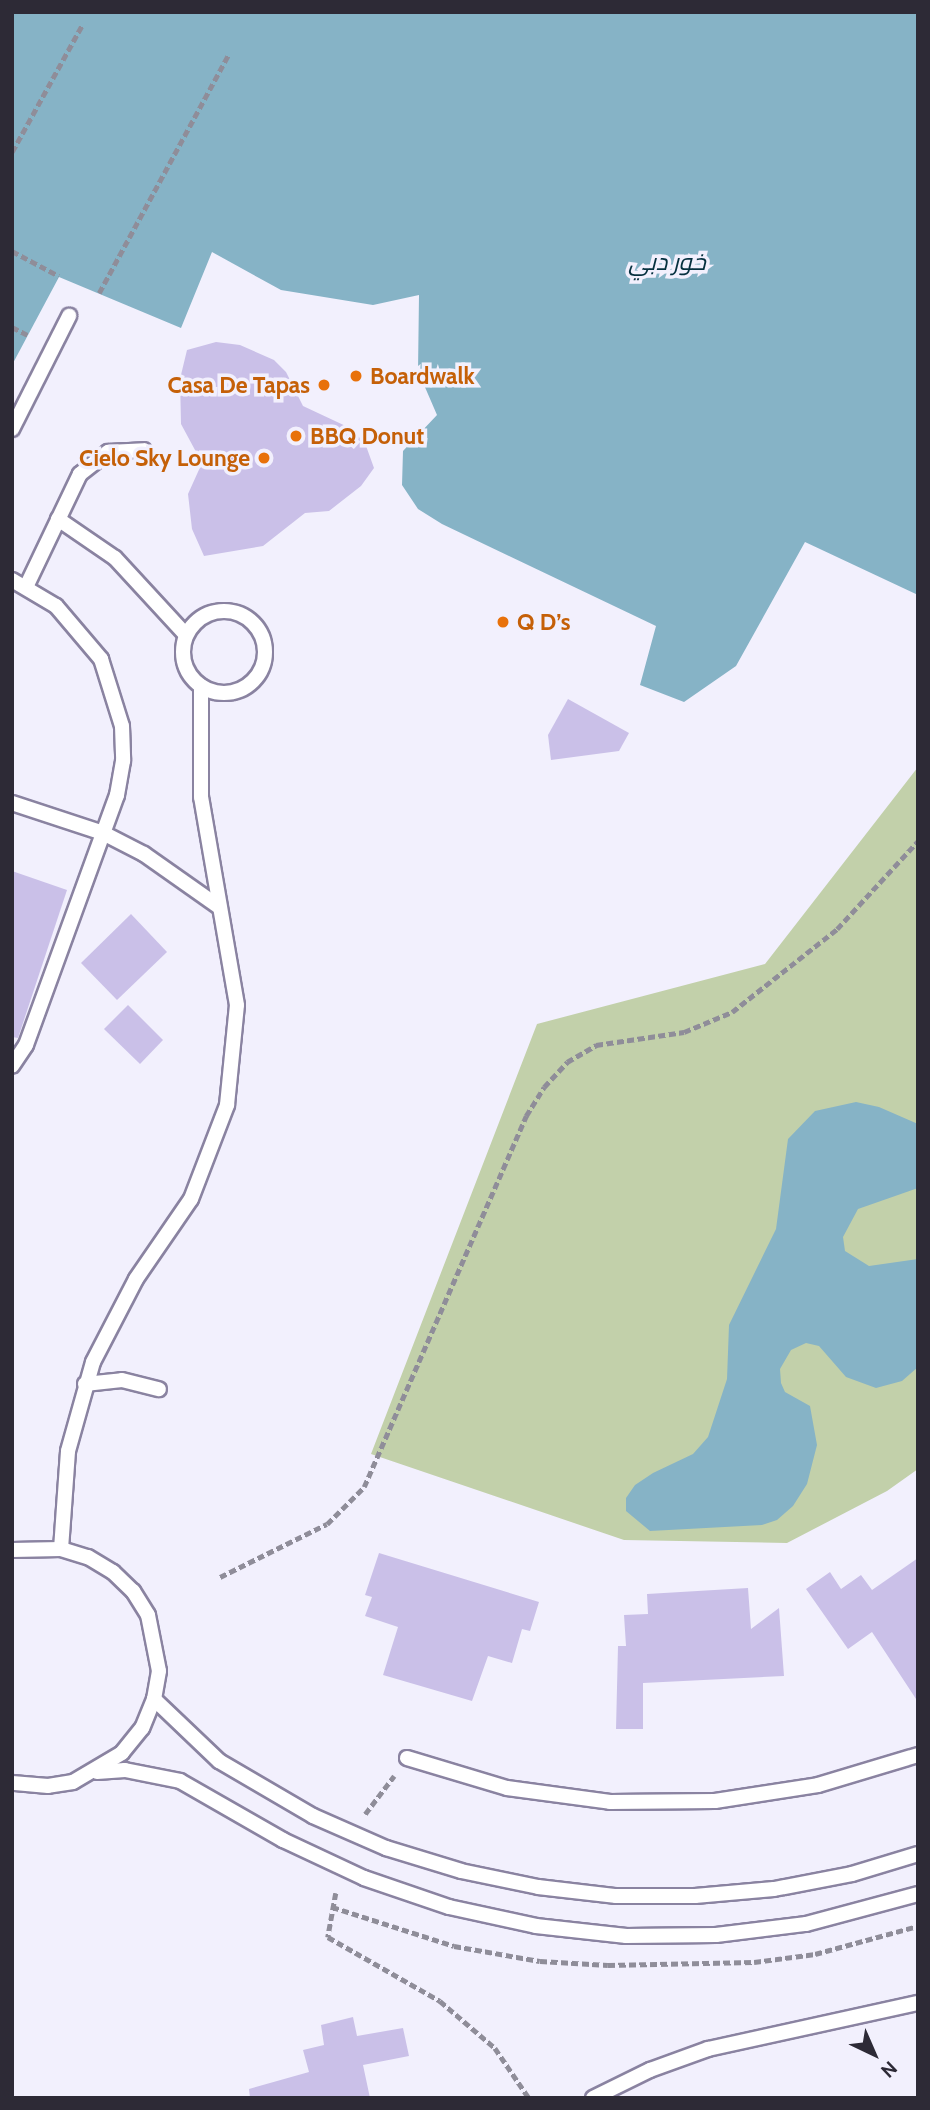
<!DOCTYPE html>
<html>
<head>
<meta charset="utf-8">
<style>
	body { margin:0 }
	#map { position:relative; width:930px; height:2110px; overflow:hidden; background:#f2f0fd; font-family:Cabin,Cairo,sans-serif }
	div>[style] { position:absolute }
	.green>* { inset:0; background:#c2d0aa }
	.water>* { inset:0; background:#86b3c6 }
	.building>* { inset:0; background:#cac0e8 }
	.path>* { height:4.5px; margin-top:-2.25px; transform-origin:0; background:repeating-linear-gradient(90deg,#8f8d99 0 7px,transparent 0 10.5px) }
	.roads { filter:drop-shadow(2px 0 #8a83a1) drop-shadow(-2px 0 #8a83a1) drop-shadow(0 2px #8a83a1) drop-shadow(0 -2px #8a83a1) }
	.service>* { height:14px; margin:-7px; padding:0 7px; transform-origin:7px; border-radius:7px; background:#fff }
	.service>.ring { margin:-7px; padding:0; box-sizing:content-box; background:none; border:14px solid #fff; border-radius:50% }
	.dots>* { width:19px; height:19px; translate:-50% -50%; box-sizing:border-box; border:4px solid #f2f0fd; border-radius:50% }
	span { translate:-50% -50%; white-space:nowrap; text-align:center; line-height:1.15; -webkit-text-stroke:7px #f2f0fd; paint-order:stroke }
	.food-label { font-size:23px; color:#c56008; font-weight:700 }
	.left { translate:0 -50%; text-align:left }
	.right { translate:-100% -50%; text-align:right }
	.water-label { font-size:24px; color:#05303f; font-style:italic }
	.frame { position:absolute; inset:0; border:14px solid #2d2a36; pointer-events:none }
	.north { position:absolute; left:839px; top:2019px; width:70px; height:70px; -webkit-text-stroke:5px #f2f0fd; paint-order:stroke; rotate:136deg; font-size:19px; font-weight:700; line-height:28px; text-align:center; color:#2d2a36 }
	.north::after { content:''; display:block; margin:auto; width:24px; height:32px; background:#2d2a36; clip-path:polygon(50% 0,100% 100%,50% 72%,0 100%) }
</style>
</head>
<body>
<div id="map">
	<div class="green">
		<div style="clip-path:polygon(918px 767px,918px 1469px,887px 1491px,787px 1543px,624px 1540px,371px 1454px,537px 1024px,765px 964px)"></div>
	</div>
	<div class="water">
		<div style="clip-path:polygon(12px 12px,918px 12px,918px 595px,805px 542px,736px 666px,684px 702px,640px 685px,656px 626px,442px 524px,418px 509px,402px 485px,403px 451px,437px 415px,418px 371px,419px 295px,373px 305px,281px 290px,212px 252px,181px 328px,59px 277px,12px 365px)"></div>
		<div style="clip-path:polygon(856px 1102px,879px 1107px,918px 1124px,918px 1188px,858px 1209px,843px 1237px,845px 1251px,869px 1266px,918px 1259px,918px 1367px,902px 1381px,876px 1388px,846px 1377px,819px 1346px,806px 1343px,791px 1350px,780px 1369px,781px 1383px,785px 1392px,810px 1406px,817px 1445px,807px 1484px,793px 1506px,777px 1520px,762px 1525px,650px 1531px,626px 1511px,626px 1498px,635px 1485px,653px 1473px,693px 1454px,708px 1437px,727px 1379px,729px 1325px,776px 1229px,788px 1139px,815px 1111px)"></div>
	</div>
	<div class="building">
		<div style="clip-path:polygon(216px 342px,240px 345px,274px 360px,286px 372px,303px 406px,350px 428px,365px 443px,374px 468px,361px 486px,329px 511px,305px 513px,263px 546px,204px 556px,192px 529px,188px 494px,202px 463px,181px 424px,180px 379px,187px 350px)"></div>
		<div style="clip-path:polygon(568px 699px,629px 733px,619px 751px,551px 760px,548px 735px)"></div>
		<div style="clip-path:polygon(12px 871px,67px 890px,18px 1038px,12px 1037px)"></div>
		<div style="clip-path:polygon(131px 914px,167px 952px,117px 1000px,81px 963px)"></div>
		<div style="clip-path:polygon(128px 1005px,163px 1040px,140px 1064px,104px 1029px)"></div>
		<div style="clip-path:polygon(379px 1553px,539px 1602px,530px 1631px,522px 1629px,512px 1663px,488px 1656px,472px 1701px,383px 1675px,398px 1627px,365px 1616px,372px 1597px,365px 1595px)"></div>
		<div style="clip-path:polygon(918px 1558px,918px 1702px,872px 1632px,848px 1649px,806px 1589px,830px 1572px,841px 1589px,861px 1575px,872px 1590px)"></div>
		<div style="clip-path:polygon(748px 1588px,751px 1629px,779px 1608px,784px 1676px,643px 1683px,643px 1729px,616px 1729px,618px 1646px,626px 1646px,624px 1615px,648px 1614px,647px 1594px)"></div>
		<div style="clip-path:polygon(353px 2017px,357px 2036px,403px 2028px,409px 2056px,363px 2065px,370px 2098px,250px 2098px,249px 2089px,309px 2072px,303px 2050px,324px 2045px,321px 2025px)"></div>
	</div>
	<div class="path">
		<div style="left:12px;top:152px;width:145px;rotate:-61.1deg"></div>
		<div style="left:12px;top:251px;width:53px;rotate:28deg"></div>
		<div style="left:99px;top:293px;width:272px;rotate:-61.5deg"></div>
		<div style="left:12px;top:327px;width:18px;rotate:27deg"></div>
		<div style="left:220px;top:1577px;width:119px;rotate:-26.4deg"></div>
		<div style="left:327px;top:1524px;width:52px;rotate:-45deg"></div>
		<div style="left:364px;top:1487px;width:405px;rotate:-66.4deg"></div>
		<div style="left:526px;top:1116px;width:34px;rotate:-58deg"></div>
		<div style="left:544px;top:1087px;width:34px;rotate:-47deg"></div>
		<div style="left:567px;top:1062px;width:34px;rotate:-30deg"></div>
		<div style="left:596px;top:1045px;width:89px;rotate:-8.4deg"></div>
		<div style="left:684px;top:1032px;width:52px;rotate:-22.6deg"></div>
		<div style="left:732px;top:1012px;width:134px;rotate:-38.3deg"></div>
		<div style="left:837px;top:929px;width:120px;rotate:-47.4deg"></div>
		<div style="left:365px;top:1814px;width:48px;rotate:-52.7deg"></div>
		<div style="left:336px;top:1893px;width:45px;rotate:100.3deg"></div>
		<div style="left:328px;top:1937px;width:129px;rotate:29.7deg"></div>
		<div style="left:440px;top:2001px;width:72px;rotate:40.5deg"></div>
		<div style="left:495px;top:2048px;width:60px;rotate:55.8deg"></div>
		<div style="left:332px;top:1907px;width:128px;rotate:17.7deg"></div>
		<div style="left:454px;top:1946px;width:87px;rotate:9.9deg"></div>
		<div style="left:540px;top:1961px;width:68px;rotate:3.4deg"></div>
		<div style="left:608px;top:1965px;width:146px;rotate:-1.2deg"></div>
		<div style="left:754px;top:1962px;width:62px;rotate:-7.5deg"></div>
		<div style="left:815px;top:1954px;width:107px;rotate:-15.2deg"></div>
	</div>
	<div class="roads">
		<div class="service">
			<div style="left:12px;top:429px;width:127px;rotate:-63.2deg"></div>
			<div style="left:58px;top:519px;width:69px;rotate:34.4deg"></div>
			<div style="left:115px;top:558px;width:105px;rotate:47.3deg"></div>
			<div style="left:12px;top:580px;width:51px;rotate:30.6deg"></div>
			<div style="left:56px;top:606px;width:70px;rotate:49.7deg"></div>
			<div style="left:101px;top:659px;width:70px;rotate:72.6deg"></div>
			<div style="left:122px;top:726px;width:35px;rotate:88deg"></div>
			<div style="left:123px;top:761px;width:35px;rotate:100deg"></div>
			<div style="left:117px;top:795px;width:266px;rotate:110deg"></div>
			<div style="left:26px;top:1045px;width:25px;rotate:124deg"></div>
			<div style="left:26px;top:587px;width:125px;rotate:-64.5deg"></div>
			<div style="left:80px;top:474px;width:36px;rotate:-38deg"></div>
			<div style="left:108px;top:452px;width:36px;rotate:-3deg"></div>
			<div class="ring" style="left:183px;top:611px;width:68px;height:68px"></div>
			<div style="left:12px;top:803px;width:96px;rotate:18.2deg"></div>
			<div style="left:103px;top:833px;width:46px;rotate:27.1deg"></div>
			<div style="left:144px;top:854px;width:92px;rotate:35.2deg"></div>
			<div style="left:85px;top:1384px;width:37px;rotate:-6deg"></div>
			<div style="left:122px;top:1380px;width:38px;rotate:14deg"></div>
			<div style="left:61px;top:1549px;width:98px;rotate:-85.9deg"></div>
			<div style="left:68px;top:1451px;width:92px;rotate:-74.3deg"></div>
			<div style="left:93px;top:1362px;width:93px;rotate:-62.6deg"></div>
			<div style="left:136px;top:1279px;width:97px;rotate:-55.5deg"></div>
			<div style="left:191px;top:1199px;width:101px;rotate:-69deg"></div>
			<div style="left:227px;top:1105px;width:100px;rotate:-84.3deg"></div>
			<div style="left:237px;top:1005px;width:211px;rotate:-99.8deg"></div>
			<div style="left:201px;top:797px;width:111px;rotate:-90deg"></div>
			<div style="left:12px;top:1550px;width:49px;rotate:-1.2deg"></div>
			<div style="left:61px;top:1549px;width:28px;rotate:17deg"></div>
			<div style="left:88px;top:1557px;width:29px;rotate:31deg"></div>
			<div style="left:113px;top:1572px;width:28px;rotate:44deg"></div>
			<div style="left:133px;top:1591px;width:28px;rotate:58deg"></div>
			<div style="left:148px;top:1615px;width:57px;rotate:78.9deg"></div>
			<div style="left:159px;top:1671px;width:28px;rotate:100deg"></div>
			<div style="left:154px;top:1699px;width:31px;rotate:112deg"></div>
			<div style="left:142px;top:1728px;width:32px;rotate:129deg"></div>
			<div style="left:122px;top:1753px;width:57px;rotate:149.4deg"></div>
			<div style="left:73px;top:1782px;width:25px;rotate:171deg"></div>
			<div style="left:48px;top:1786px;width:36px;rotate:-175deg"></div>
			<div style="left:154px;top:1699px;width:90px;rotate:43.6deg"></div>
			<div style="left:219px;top:1761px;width:109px;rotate:30.3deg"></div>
			<div style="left:313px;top:1816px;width:80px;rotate:23.7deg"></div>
			<div style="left:386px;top:1848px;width:78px;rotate:17deg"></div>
			<div style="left:461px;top:1871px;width:79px;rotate:11.7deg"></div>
			<div style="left:538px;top:1887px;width:79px;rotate:6.6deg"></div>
			<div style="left:616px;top:1896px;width:79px"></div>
			<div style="left:695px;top:1896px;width:79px;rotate:-5.1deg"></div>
			<div style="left:774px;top:1889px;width:79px;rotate:-10.9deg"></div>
			<div style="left:852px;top:1874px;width:69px;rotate:-16.9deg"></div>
			<div style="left:407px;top:1758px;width:104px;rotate:16.7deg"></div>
			<div style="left:507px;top:1788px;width:104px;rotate:7.7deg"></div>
			<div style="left:610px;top:1802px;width:105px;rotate:-0.5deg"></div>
			<div style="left:715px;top:1801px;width:104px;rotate:-8.8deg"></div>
			<div style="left:818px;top:1785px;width:104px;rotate:-16.7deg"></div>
			<div style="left:97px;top:1772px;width:28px;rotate:-4deg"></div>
			<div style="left:125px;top:1770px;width:56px;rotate:11.3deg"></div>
			<div style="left:180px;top:1781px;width:119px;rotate:29.8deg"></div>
			<div style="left:283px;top:1840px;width:89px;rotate:25.1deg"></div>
			<div style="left:364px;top:1878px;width:90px;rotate:18.8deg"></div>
			<div style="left:449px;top:1907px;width:89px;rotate:12.3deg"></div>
			<div style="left:536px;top:1926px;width:91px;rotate:6.3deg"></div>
			<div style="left:626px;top:1936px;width:90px;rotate:-0.6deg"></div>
			<div style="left:716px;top:1935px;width:91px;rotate:-7deg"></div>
			<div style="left:806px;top:1924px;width:116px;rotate:-15deg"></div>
			<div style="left:593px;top:2098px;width:64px;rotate:-26.2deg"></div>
			<div style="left:650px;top:2070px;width:62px;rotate:-19.9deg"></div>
			<div style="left:708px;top:2049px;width:215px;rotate:-12.4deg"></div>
		</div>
	</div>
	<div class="dots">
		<div style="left:356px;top:376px;background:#e8710a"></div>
		<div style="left:324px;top:385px;background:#e8710a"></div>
		<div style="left:296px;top:436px;background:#e8710a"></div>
		<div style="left:264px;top:458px;background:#e8710a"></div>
		<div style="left:503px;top:622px;background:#e8710a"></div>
	</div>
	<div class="food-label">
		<span class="left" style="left:370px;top:376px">Boardwalk</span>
		<span class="right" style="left:310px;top:385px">Casa De Tapas</span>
		<span class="left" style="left:310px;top:436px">BBQ Donut</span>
		<span class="right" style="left:250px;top:458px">Cielo Sky Lounge</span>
		<span class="left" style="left:517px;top:622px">Q D’s</span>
	</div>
	<div class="water-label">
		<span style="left:667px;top:262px">خور دبي</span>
	</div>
	<div class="frame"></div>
	<div class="north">N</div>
</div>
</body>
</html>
